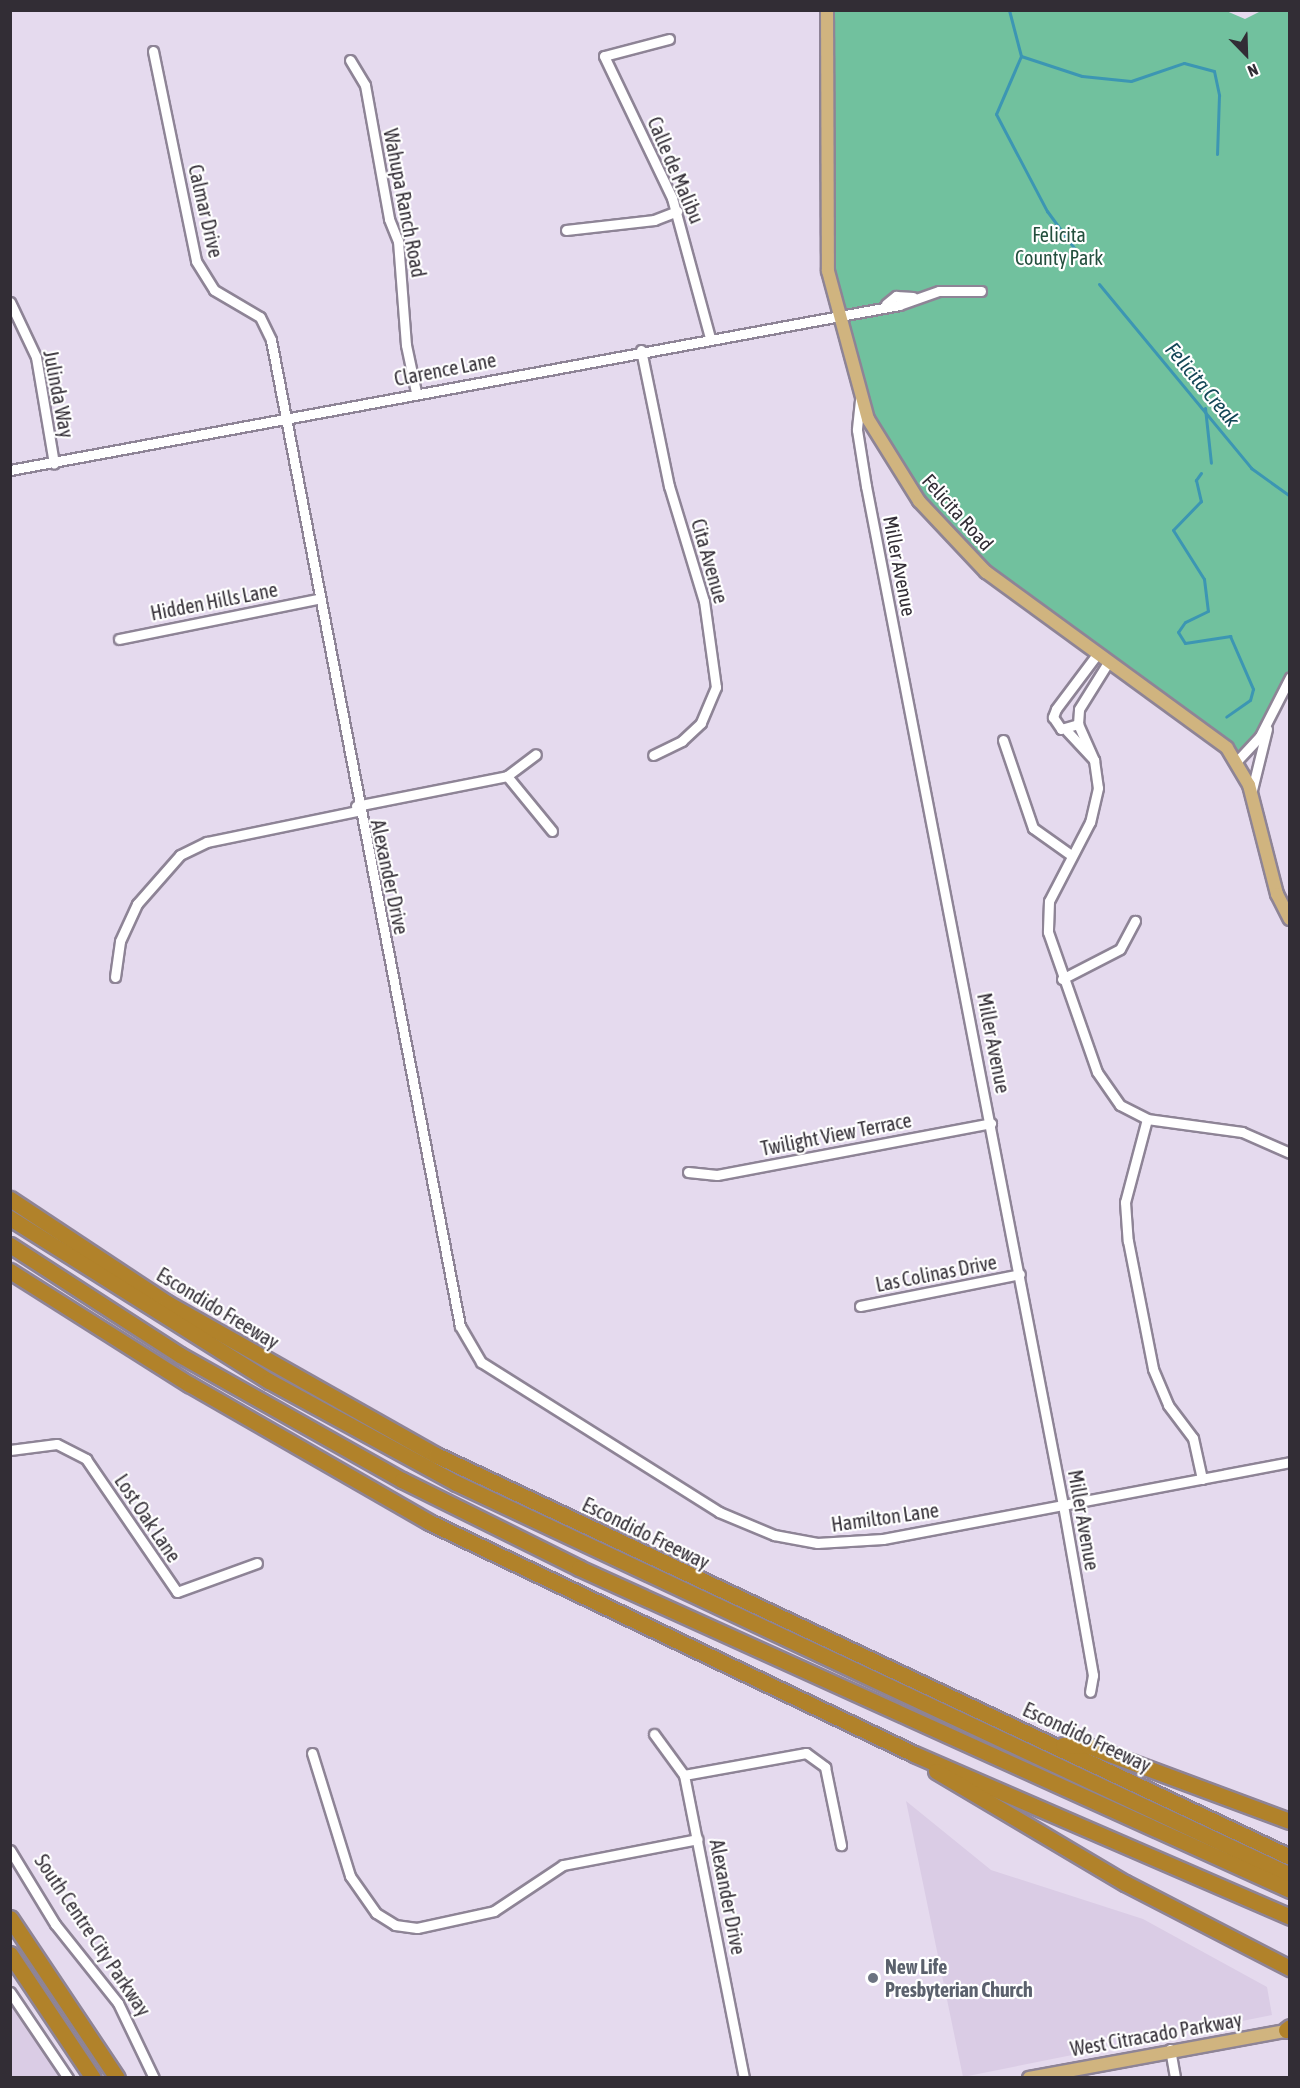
<!DOCTYPE html>
<html>
<head>
<meta charset="utf-8">
<style>
	body { margin:0 }
	#map { position:relative; width:1300px; height:2088px; overflow:hidden; background:#e5daee; font-family:"Asap Condensed",sans-serif }
	div>[style] { position:absolute }
	.built>* { inset:0; background:#dacce5 }
	.green>* { inset:0; background:#71c19e }
	.stream>* { height:3px; margin:-1.5px; padding:0 1.5px; transform-origin:1.5px; border-radius:1.5px; background:#3c96b3 }
	.roads { filter:drop-shadow(2px 0 #8e8496) drop-shadow(-2px 0 #8e8496) drop-shadow(0 2px #8e8496) drop-shadow(0 -2px #8e8496) }
	.minor>* { height:9px; margin:-4.5px; padding:0 4.5px; transform-origin:4.5px; border-radius:4.5px; background:#fff }
	.major>* { height:12px; margin:-6px; padding:0 6px; transform-origin:6px; border-radius:6px; background:#d0b47f }
	.highway>* { height:15px; margin:-7.5px; padding:0 7.5px; transform-origin:7.5px; border-radius:7.5px; background:#b1822a }
	.dots>* { width:16px; height:16px; translate:-50% -50%; box-sizing:border-box; border:3px solid #fff; border-radius:50% }
	span { translate:-50% -50%; white-space:nowrap; text-align:center; line-height:1.15; -webkit-text-stroke:4.5px #fff; paint-order:stroke }
	.street-label { font-size:20px; color:#322d35 }
	.park-label { font-size:20px; color:#234f3d }
	.worship-label { font-size:20px; color:#5b616d; font-weight:700 }
	.left { translate:0 -50%; text-align:left }
	.water-label { font-size:21px; color:#144757; font-style:italic }
	.frame { position:absolute; inset:0; border:12px solid #322d35; pointer-events:none }
	.north { position:absolute; left:1216px; top:24px; width:60px; height:60px; -webkit-text-stroke:4px #fff; paint-order:stroke; rotate:157deg; font-size:16px; font-weight:700; line-height:24px; text-align:center; color:#322d35 }
	.north::after { content:''; display:block; margin:auto; width:21px; height:27px; background:#322d35; clip-path:polygon(50% 0,100% 100%,50% 72%,0 100%) }
</style>
</head>
<body>
<div id="map">
	<div class="built">
		<div style="clip-path:polygon(906px 1801px,991px 1870px,1143px 1919px,1267px 1987px,1272px 2015px,963px 2077px)"></div>
		<div style="clip-path:polygon(10px 1992px,68px 2077px,11px 2077px)"></div>
	</div>
	<div class="green">
		<div style="clip-path:polygon(1224px 10px,1245px 19px,1261px 11px,1289px 11px,1289px 677px,1267px 726px,1236px 762px,959px 546px,883px 447px,835px 313px,827px 11px)"></div>
	</div>
	<div class="stream">
		<div style="left:1009px;top:10px;width:48px;rotate:75.4deg"></div>
		<div style="left:1021px;top:56px;width:63px;rotate:113.3deg"></div>
		<div style="left:996px;top:114px;width:110px;rotate:62.3deg"></div>
		<div style="left:1047px;top:211px;width:66px;rotate:53.7deg"></div>
		<div style="left:1021px;top:56px;width:64px;rotate:18.2deg"></div>
		<div style="left:1082px;top:76px;width:49px;rotate:5.8deg"></div>
		<div style="left:1131px;top:81px;width:56px;rotate:-18.8deg"></div>
		<div style="left:1184px;top:63px;width:31px;rotate:15deg"></div>
		<div style="left:1214px;top:71px;width:25px;rotate:78deg"></div>
		<div style="left:1219px;top:95px;width:59px;rotate:91.9deg"></div>
		<div style="left:1099px;top:284px;width:239px;rotate:50.4deg"></div>
		<div style="left:1251px;top:468px;width:48px;rotate:35.7deg"></div>
		<div style="left:1205px;top:408px;width:55px;rotate:83.8deg"></div>
		<div style="left:1201px;top:473px;width:9px;rotate:126deg"></div>
		<div style="left:1196px;top:480px;width:22px;rotate:77deg"></div>
		<div style="left:1201px;top:501px;width:40px;rotate:134deg"></div>
		<div style="left:1173px;top:530px;width:58px;rotate:57.7deg"></div>
		<div style="left:1204px;top:579px;width:32px;rotate:83deg"></div>
		<div style="left:1208px;top:611px;width:25px;rotate:154deg"></div>
		<div style="left:1185px;top:622px;width:12px;rotate:125deg"></div>
		<div style="left:1178px;top:632px;width:13px;rotate:58deg"></div>
		<div style="left:1185px;top:643px;width:46px;rotate:-8.8deg"></div>
		<div style="left:1230px;top:636px;width:58px;rotate:66.5deg"></div>
		<div style="left:1253px;top:689px;width:11px;rotate:105deg"></div>
		<div style="left:1250px;top:700px;width:29px;rotate:145deg"></div>
	</div>
	<div class="roads">
		<div class="minor">
			<div style="left:669px;top:39px;width:67px;rotate:165.3deg"></div>
			<div style="left:604px;top:56px;width:157px;rotate:64.4deg"></div>
			<div style="left:672px;top:198px;width:145px;rotate:74.8deg"></div>
			<div style="left:153px;top:51px;width:214px;rotate:78.4deg"></div>
			<div style="left:196px;top:261px;width:34px;rotate:58deg"></div>
			<div style="left:214px;top:290px;width:53px;rotate:30.4deg"></div>
			<div style="left:260px;top:317px;width:25px;rotate:64deg"></div>
			<div style="left:271px;top:340px;width:1004px;rotate:79.15deg"></div>
			<div style="left:460px;top:1326px;width:42px;rotate:59.7deg"></div>
			<div style="left:481px;top:1362px;width:281px;rotate:32.2deg"></div>
			<div style="left:719px;top:1512px;width:60px;rotate:22.7deg"></div>
			<div style="left:774px;top:1535px;width:44px;rotate:10.5deg"></div>
			<div style="left:817px;top:1543px;width:66px;rotate:-3.5deg"></div>
			<div style="left:883px;top:1539px;width:414px;rotate:-10.7deg"></div>
			<div style="left:350px;top:60px;width:29px;rotate:59deg"></div>
			<div style="left:365px;top:85px;width:136px;rotate:79.8deg"></div>
			<div style="left:389px;top:219px;width:24px;rotate:68deg"></div>
			<div style="left:398px;top:241px;width:104px;rotate:85.6deg"></div>
			<div style="left:406px;top:345px;width:48px;rotate:78deg"></div>
			<div style="left:566px;top:230px;width:89px;rotate:-6.5deg"></div>
			<div style="left:654px;top:220px;width:25px;rotate:-21deg"></div>
			<div style="left:10px;top:302px;width:61px;rotate:64.7deg"></div>
			<div style="left:36px;top:357px;width:108px;rotate:80.4deg"></div>
			<div style="left:886px;top:304px;width:13px;rotate:-39deg"></div>
			<div style="left:896px;top:296px;width:17px;rotate:3deg"></div>
			<div style="left:641px;top:350px;width:139px;rotate:78.4deg"></div>
			<div style="left:669px;top:486px;width:120px;rotate:73.1deg"></div>
			<div style="left:704px;top:601px;width:87px;rotate:82.1deg"></div>
			<div style="left:716px;top:687px;width:39px;rotate:113deg"></div>
			<div style="left:701px;top:723px;width:26px;rotate:137deg"></div>
			<div style="left:682px;top:741px;width:32px;rotate:154deg"></div>
			<div style="left:860px;top:400px;width:30px;rotate:96deg"></div>
			<div style="left:857px;top:430px;width:57px;rotate:80.9deg"></div>
			<div style="left:866px;top:486px;width:1038px;rotate:79.06deg"></div>
			<div style="left:1063px;top:1505px;width:173px;rotate:80deg"></div>
			<div style="left:1093px;top:1675px;width:17px;rotate:100deg"></div>
			<div style="left:10px;top:470px;width:904px;rotate:-10.51deg"></div>
			<div style="left:899px;top:305px;width:42px;rotate:-19.3deg"></div>
			<div style="left:939px;top:291px;width:42px"></div>
			<div style="left:119px;top:639px;width:202px;rotate:-11.4deg"></div>
			<div style="left:1098px;top:653px;width:70px;rotate:126.9deg"></div>
			<div style="left:1056px;top:709px;width:9px;rotate:111deg"></div>
			<div style="left:1053px;top:717px;width:14px;rotate:56deg"></div>
			<div style="left:1061px;top:729px;width:18px;rotate:-16deg"></div>
			<div style="left:1078px;top:724px;width:15px;rotate:-86deg"></div>
			<div style="left:1079px;top:709px;width:57px;rotate:-58deg"></div>
			<div style="left:1067px;top:731px;width:40px;rotate:47deg"></div>
			<div style="left:1094px;top:760px;width:39px;rotate:-114deg"></div>
			<div style="left:1003px;top:740px;width:93px;rotate:71.2deg"></div>
			<div style="left:1033px;top:828px;width:47px;rotate:35.4deg"></div>
			<div style="left:1094px;top:760px;width:28px;rotate:82deg"></div>
			<div style="left:1098px;top:788px;width:35px;rotate:103deg"></div>
			<div style="left:1090px;top:822px;width:89px;rotate:117.4deg"></div>
			<div style="left:1049px;top:901px;width:31px;rotate:92deg"></div>
			<div style="left:1048px;top:932px;width:148px;rotate:70.7deg"></div>
			<div style="left:1097px;top:1072px;width:40px;rotate:55.1deg"></div>
			<div style="left:1120px;top:1105px;width:30px;rotate:27deg"></div>
			<div style="left:1147px;top:1119px;width:96px;rotate:7.8deg"></div>
			<div style="left:1242px;top:1132px;width:52px;rotate:23.6deg"></div>
			<div style="left:1236px;top:762px;width:35px;rotate:-47deg"></div>
			<div style="left:1260px;top:736px;width:66px;rotate:-63deg"></div>
			<div style="left:507px;top:776px;width:71px;rotate:50.7deg"></div>
			<div style="left:1251px;top:794px;width:67px;rotate:-76.2deg"></div>
			<div style="left:356px;top:806px;width:154px;rotate:-11.2deg"></div>
			<div style="left:507px;top:776px;width:36px;rotate:-37deg"></div>
			<div style="left:115px;top:977px;width:36px;rotate:-82deg"></div>
			<div style="left:120px;top:941px;width:41px;rotate:-65.3deg"></div>
			<div style="left:137px;top:904px;width:65px;rotate:-48.7deg"></div>
			<div style="left:180px;top:855px;width:30px;rotate:-26deg"></div>
			<div style="left:207px;top:842px;width:153px;rotate:-11.7deg"></div>
			<div style="left:1062px;top:979px;width:65px;rotate:-27.3deg"></div>
			<div style="left:1120px;top:949px;width:32px;rotate:-62deg"></div>
			<div style="left:1147px;top:1119px;width:86px;rotate:104.8deg"></div>
			<div style="left:1125px;top:1202px;width:39px;rotate:86deg"></div>
			<div style="left:1128px;top:1241px;width:130px;rotate:78.9deg"></div>
			<div style="left:1153px;top:1369px;width:39px;rotate:67deg"></div>
			<div style="left:1168px;top:1405px;width:41px;rotate:52.9deg"></div>
			<div style="left:1193px;top:1438px;width:42px;rotate:77.6deg"></div>
			<div style="left:688px;top:1172px;width:29px;rotate:6deg"></div>
			<div style="left:717px;top:1175px;width:279px;rotate:-10.7deg"></div>
			<div style="left:860px;top:1306px;width:163px;rotate:-11.3deg"></div>
			<div style="left:10px;top:1450px;width:47px;rotate:-7.3deg"></div>
			<div style="left:57px;top:1444px;width:33px;rotate:27deg"></div>
			<div style="left:86px;top:1459px;width:161px;rotate:55.6deg"></div>
			<div style="left:177px;top:1592px;width:85px;rotate:-19.9deg"></div>
			<div style="left:654px;top:1734px;width:51px;rotate:53.8deg"></div>
			<div style="left:684px;top:1775px;width:309px;rotate:78.8deg"></div>
			<div style="left:312px;top:1753px;width:129px;rotate:72.8deg"></div>
			<div style="left:350px;top:1876px;width:45px;rotate:54.9deg"></div>
			<div style="left:376px;top:1913px;width:22px;rotate:32deg"></div>
			<div style="left:395px;top:1925px;width:22px;rotate:8deg"></div>
			<div style="left:417px;top:1928px;width:79px;rotate:-12.4deg"></div>
			<div style="left:494px;top:1911px;width:83px;rotate:-33.7deg"></div>
			<div style="left:563px;top:1865px;width:137px;rotate:-10.9deg"></div>
			<div style="left:684px;top:1775px;width:124px;rotate:-10.2deg"></div>
			<div style="left:806px;top:1753px;width:24px;rotate:36deg"></div>
			<div style="left:825px;top:1767px;width:80px;rotate:78.4deg"></div>
			<div style="left:10px;top:1850px;width:87px;rotate:58.7deg"></div>
			<div style="left:55px;top:1924px;width:101px;rotate:51.4deg"></div>
			<div style="left:118px;top:2003px;width:83px;rotate:64.4deg"></div>
			<div style="left:10px;top:1992px;width:104px;rotate:56deg"></div>
			<div style="left:1170px;top:2049px;width:29px;rotate:80deg"></div>
		</div>
		<div class="major">
			<div style="left:827px;top:10px;width:261px;rotate:89.8deg"></div>
			<div style="left:828px;top:271px;width:153px;rotate:74.9deg"></div>
			<div style="left:868px;top:419px;width:97px;rotate:58.1deg"></div>
			<div style="left:919px;top:501px;width:98px;rotate:46.7deg"></div>
			<div style="left:986px;top:572px;width:298px;rotate:36.1deg"></div>
			<div style="left:1227px;top:748px;width:43px;rotate:59.3deg"></div>
			<div style="left:1249px;top:785px;width:113px;rotate:75.6deg"></div>
			<div style="left:1277px;top:894px;width:28px;rotate:63deg"></div>
			<div style="left:1029px;top:2078px;width:265px;rotate:-10.4deg"></div>
		</div>
		<div class="highway">
			<div style="left:10px;top:1199px;width:188px;rotate:33.5deg"></div>
			<div style="left:167px;top:1303px;width:309px;rotate:29.5deg"></div>
			<div style="left:436px;top:1455px;width:944px;rotate:25.21deg"></div>
			<div style="left:10px;top:1218px;width:306px;rotate:32.2deg"></div>
			<div style="left:269px;top:1381px;width:213px;rotate:28.6deg"></div>
			<div style="left:456px;top:1483px;width:922px;rotate:25.17deg"></div>
			<div style="left:10px;top:1245px;width:202px;rotate:32.9deg"></div>
			<div style="left:180px;top:1355px;width:255px;rotate:29.4deg"></div>
			<div style="left:402px;top:1480px;width:198px;rotate:26.4deg"></div>
			<div style="left:579px;top:1568px;width:781px;rotate:24.36deg"></div>
			<div style="left:10px;top:1271px;width:212px;rotate:32.3deg"></div>
			<div style="left:189px;top:1384px;width:277px;rotate:29.9deg"></div>
			<div style="left:429px;top:1522px;width:538px;rotate:25.56deg"></div>
			<div style="left:914px;top:1754px;width:410px;rotate:23.4deg"></div>
			<div style="left:1063px;top:1745px;width:25px;rotate:2deg"></div>
			<div style="left:1088px;top:1746px;width:215px;rotate:20.4deg"></div>
			<div style="left:936px;top:1771px;width:220px;rotate:30.7deg"></div>
			<div style="left:1125px;top:1883px;width:186px;rotate:27.3deg"></div>
			<div style="left:10px;top:1918px;width:192px;rotate:56.2deg"></div>
			<div style="left:10px;top:1954px;width:149px;rotate:56.2deg"></div>
			<div style="left:1286px;top:2030px;width:5px;rotate:-37deg"></div>
		</div>
	</div>
	<div class="dots">
		<div style="left:873px;top:1978px;background:#6b7280"></div>
	</div>
	<div class="street-label">
		<span style="left:676px;top:170px;rotate:67deg">Calle de Malibu</span>
		<span style="left:405px;top:203px;rotate:79deg">Wahupa Ranch Road</span>
		<span style="left:206px;top:211px;rotate:77deg">Calmar Drive</span>
		<span style="left:445px;top:369px;rotate:-11deg">Clarence Lane</span>
		<span style="left:59px;top:394px;rotate:79deg">Julinda Way</span>
		<span style="left:958px;top:512px;rotate:48deg">Felicita Road</span>
		<span style="left:710px;top:561px;rotate:74deg">Cita Avenue</span>
		<span style="left:900px;top:566px;rotate:79deg">Miller Avenue</span>
		<span style="left:214px;top:601px;rotate:-11deg">Hidden Hills Lane</span>
		<span style="left:390px;top:877px;rotate:78deg">Alexander Drive</span>
		<span style="left:994px;top:1043px;rotate:79deg">Miller Avenue</span>
		<span style="left:836px;top:1134px;rotate:-11deg">Twilight View Terrace</span>
		<span style="left:936px;top:1273px;rotate:-11deg">Las Colinas Drive</span>
		<span style="left:218px;top:1308px;rotate:31deg">Escondido Freeway</span>
		<span style="left:885px;top:1517px;rotate:-8deg">Hamilton Lane</span>
		<span style="left:148px;top:1518px;rotate:56deg">Lost Oak Lane</span>
		<span style="left:1084px;top:1520px;rotate:80deg">Miller Avenue</span>
		<span style="left:646px;top:1533px;rotate:26deg">Escondido Freeway</span>
		<span style="left:1087px;top:1737px;rotate:25deg">Escondido Freeway</span>
		<span style="left:728px;top:1897px;rotate:79deg">Alexander Drive</span>
		<span style="left:93px;top:1935px;rotate:56deg">South Centre City Parkway</span>
		<span style="left:1156px;top:2034px;rotate:-10deg">West Citracado Parkway</span>
	</div>
	<div class="park-label">
		<span style="left:1059px;top:246px">Felicita<br>County Park</span>
	</div>
	<div class="worship-label">
		<span class="left" style="left:885px;top:1978px">New Life<br>Presbyterian Church</span>
	</div>
	<div class="water-label">
		<span style="left:1203px;top:384px;rotate:50deg">Felicita Creak</span>
	</div>
	<div class="frame"></div>
	<div class="north">N</div>
</div>
</body>
</html>
